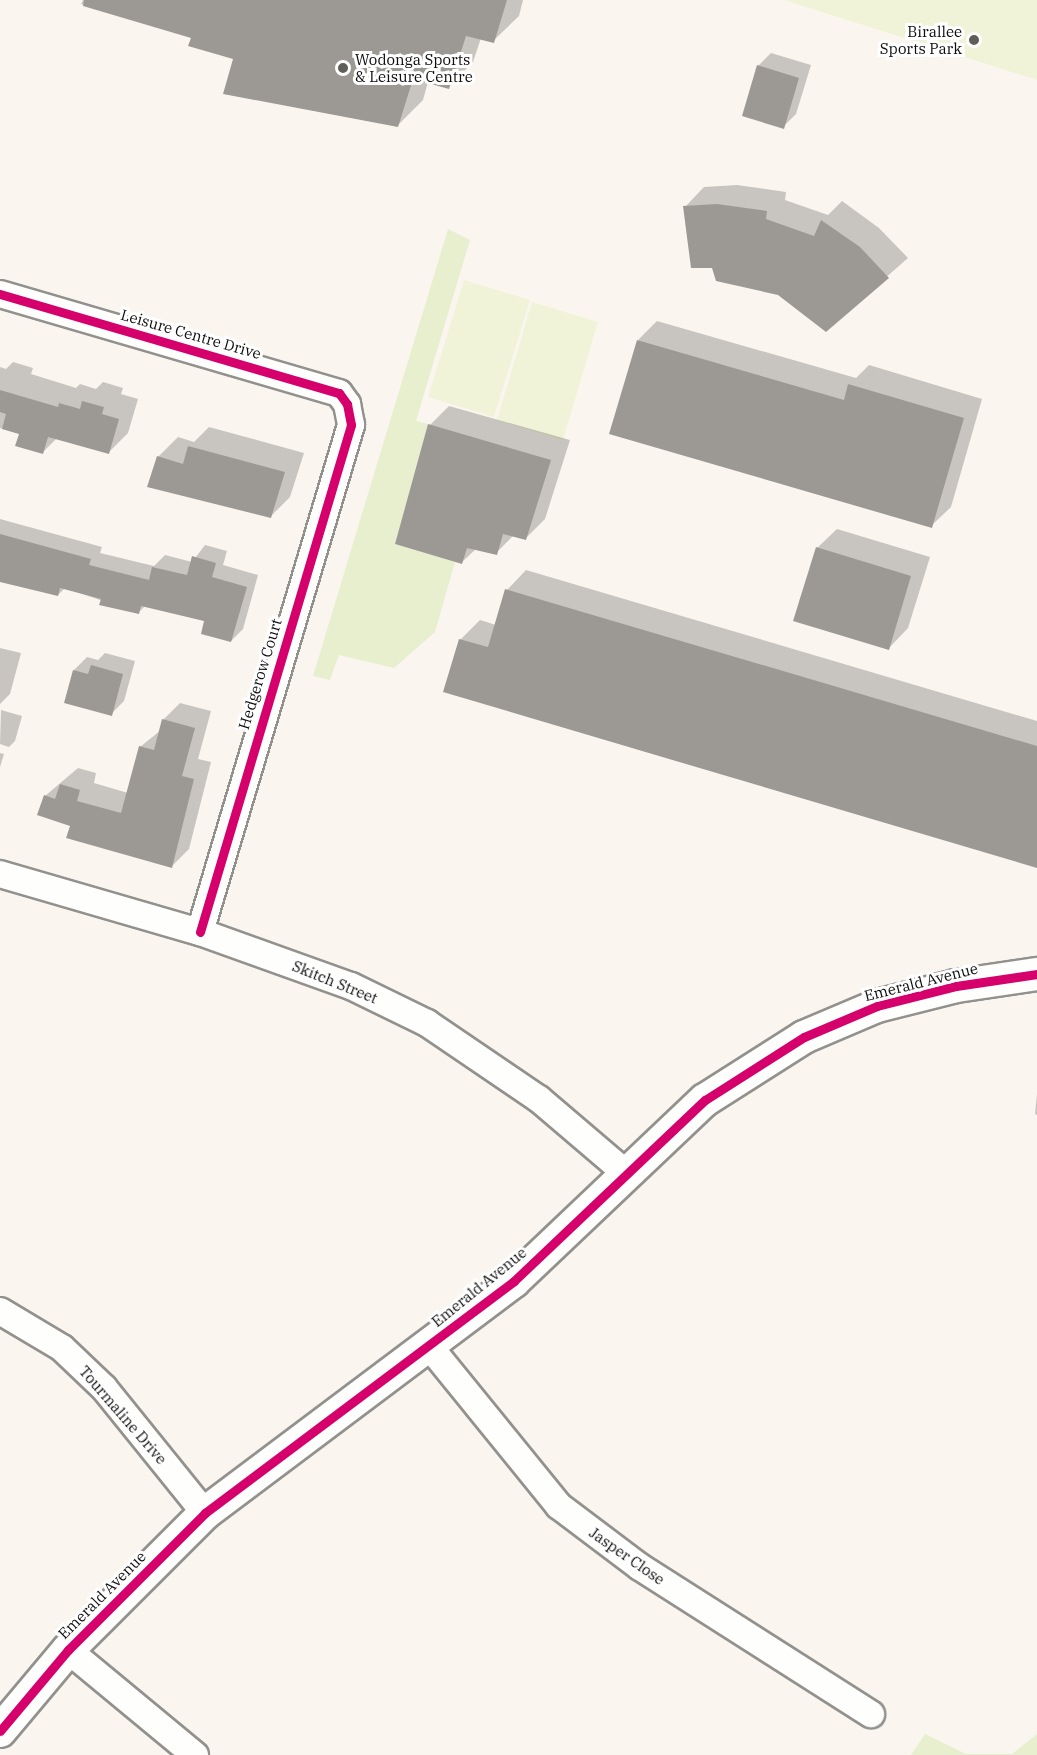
<!DOCTYPE html>
<html>
<head>
<meta charset="utf-8">
<style>
	body { margin:0 }
	#map { position:relative; width:1037px; height:1755px; overflow:hidden; background:#faf6ef; font-family:"IBM Plex Serif",serif }
	div>[style] { position:absolute }
	.green>* { inset:0; background:#e8efcf }
	.pitch>* { inset:0; background:#f1f3d8 }
	.shadow>* { inset:0; background:#0003 }
	.building>* { inset:0; background:#9c9995 }
	.roads { filter:drop-shadow(2px 0 #93918e) drop-shadow(-2px 0 #93918e) drop-shadow(0 2px #93918e) drop-shadow(0 -2px #93918e) }
	.minor>* { height:26px; margin:-13px; padding:0 13px; transform-origin:13px; border-radius:13px; background:#fefefd }
	.tertiary>* { height:32px; margin:-16px; padding:0 16px; transform-origin:16px; border-radius:16px; background:#fefefd }
	.cycleway>* { height:9px; margin:-4.5px; padding:0 4.5px; transform-origin:4.5px; border-radius:4.5px; background:#d6006c }
	.dots>* { width:16px; height:16px; translate:-50% -50%; box-sizing:border-box; border:3px solid #fff; border-radius:50% }
	span { translate:-50% -50%; white-space:nowrap; text-align:center; line-height:1.15; -webkit-text-stroke:6px #fff; paint-order:stroke }
	.poi-label { font-size:15px; color:#0c0c0c }
	.right { translate:-100% -50%; text-align:right }
	.left { translate:0 -50%; text-align:left }
	.street-label { font-size:15px; color:#0c0c0c }
</style>
</head>
<body>
<div id="map">
	<div class="green">
		<div style="clip-path:polygon(448px 229px,470px 240px,416px 421px,428px 424px,395px 544px,455px 562px,435px 632px,394px 668px,339px 655px,330px 680px,313px 676px)"></div>
		<div style="clip-path:polygon(925px 1734px,966px 1754px,1012px 1754px,1037px 1734px,1037px 1755px,911px 1755px)"></div>
	</div>
	<div class="pitch">
		<div style="clip-path:polygon(784px 0,1037px 0,1037px 80px)"></div>
		<div style="clip-path:polygon(464px 280px,530px 300px,494px 417px,428px 397px)"></div>
		<div style="clip-path:polygon(532px 302px,598px 322px,563px 440px,497px 420px)"></div>
	</div>
	<div class="shadow">
		<div style="clip-path:polygon(83px 0,523px 0,519px 16px,493px 41px,481px 38px,473px 62px,448px 87px,428px 82px,423px 100px,397px 126px,235px 58px,192px 37px,81px 4px)"></div>
		<div style="clip-path:polygon(771px 53px,811px 65px,796px 114px,783px 127px,758px 66px)"></div>
		<div style="clip-path:polygon(737px 185px,786px 192px,785px 200px,828px 215px,842px 201px,879px 228px,908px 258px,826px 330px,685px 207px,704px 187px)"></div>
		<div style="clip-path:polygon(657px 321px,856px 378px,869px 365px,982px 399px,951px 507px,931px 526px,638px 340px)"></div>
		<div style="clip-path:polygon(13px 362px,33px 368px,31px 374px,76px 388px,80px 384px,96px 389px,103px 382px,123px 388px,121px 394px,138px 399px,128px 433px,108px 453px,57px 438px,43px 452px,20px 434px,0 428px,0 367px,6px 369px)"></div>
		<div style="clip-path:polygon(449px 406px,570px 440px,545px 519px,526px 538px,514px 535px,496px 553px,476px 549px,462px 562px,430px 425px)"></div>
		<div style="clip-path:polygon(209px 427px,304px 453px,290px 497px,270px 517px,158px 457px,178px 437px,194px 442px)"></div>
		<div style="clip-path:polygon(0 519px,102px 547px,100px 553px,154px 566px,165px 555px,192px 562px,205px 545px,227px 551px,223px 565px,258px 575px,243px 629px,231px 641px,206px 620px,146px 605px,138px 613px,65px 588px,58px 595px,0 570px)"></div>
		<div style="clip-path:polygon(837px 529px,930px 557px,908px 628px,889px 648px,817px 548px)"></div>
		<div style="clip-path:polygon(526px 570px,1037px 721px,1037px 866px,460px 640px,480px 620px,496px 625px,507px 590px)"></div>
		<div style="clip-path:polygon(0 648px,21px 653px,10px 694px,0 704px)"></div>
		<div style="clip-path:polygon(105px 653px,135px 661px,124px 701px,111px 714px,74px 670px,87px 657px,98px 660px)"></div>
		<div style="clip-path:polygon(180px 703px,211px 711px,198px 759px,211px 762px,189px 849px,172px 866px,71px 825px,45px 796px,78px 768px,96px 773px,94px 783px,128px 793px,140px 747px,161px 730px,163px 720px)"></div>
		<div style="clip-path:polygon(1px 710px,22px 716px,15px 741px,9px 747px,0 744px)"></div>
		<div style="clip-path:polygon(0 753px,4px 754px,0 767px)"></div>
		<div style="clip-path:polygon(1037px 1094px,1037px 1115px,1035px 1114px)"></div>
	</div>
	<div class="building">
		<div style="clip-path:polygon(84px 0,507px 0,494px 43px,466px 36px,449px 89px,413px 79px,398px 127px,223px 94px,233px 59px,188px 46px,191px 38px,83px 6px)"></div>
		<div style="clip-path:polygon(757px 65px,799px 78px,784px 129px,742px 116px)"></div>
		<div style="clip-path:polygon(717px 204px,767px 211px,766px 219px,814px 236px,821px 220px,860px 247px,889px 278px,826px 332px,778px 295px,716px 281px,712px 268px,691px 268px,683px 206px)"></div>
		<div style="clip-path:polygon(637px 340px,844px 400px,848px 384px,964px 418px,932px 528px,609px 434px)"></div>
		<div style="clip-path:polygon(0 390px,58px 407px,59px 403px,80px 409px,82px 401px,104px 407px,102px 414px,119px 419px,109px 454px,48px 437px,43px 454px,15px 446px,19px 434px,2px 429px,6px 414px,0 412px)"></div>
		<div style="clip-path:polygon(428px 424px,551px 460px,526px 540px,503px 534px,497px 555px,467px 548px,462px 564px,395px 544px)"></div>
		<div style="clip-path:polygon(188px 446px,285px 472px,271px 518px,147px 487px,157px 456px,183px 464px)"></div>
		<div style="clip-path:polygon(0 534px,91px 559px,89px 565px,149px 580px,152px 567px,187px 575px,192px 556px,216px 563px,212px 577px,247px 587px,231px 642px,201px 634px,204px 621px,141px 606px,139px 614px,99px 605px,101px 599px,60px 588px,58px 596px,0 582px)"></div>
		<div style="clip-path:polygon(816px 547px,911px 576px,889px 650px,793px 621px)"></div>
		<div style="clip-path:polygon(505px 589px,1037px 746px,1037px 868px,443px 692px,459px 639px,488px 647px)"></div>
		<div style="clip-path:polygon(91px 665px,123px 674px,112px 716px,64px 703px,73px 670px,88px 674px)"></div>
		<div style="clip-path:polygon(162px 719px,195px 728px,182px 776px,194px 779px,172px 868px,66px 838px,70px 826px,37px 815px,44px 795px,55px 799px,60px 784px,80px 790px,77px 801px,121px 813px,139px 746px,154px 750px)"></div>
	</div>
	<div class="roads">
		<div class="minor">
			<div style="left:0;top:294px;width:353px;rotate:16.3deg"></div>
			<div style="left:339px;top:393px;width:14px;rotate:54deg"></div>
			<div style="left:347px;top:404px;width:21px;rotate:79deg"></div>
			<div style="left:351px;top:425px;width:529px;rotate:106.59deg"></div>
			<div style="left:0;top:874px;width:208px;rotate:16.2deg"></div>
			<div style="left:200px;top:932px;width:160px;rotate:19.7deg"></div>
			<div style="left:351px;top:986px;width:85px;rotate:26deg"></div>
			<div style="left:427px;top:1023px;width:135px;rotate:34.2deg"></div>
			<div style="left:539px;top:1099px;width:117px;rotate:40.5deg"></div>
			<div style="left:0;top:1311px;width:72px;rotate:30.8deg"></div>
			<div style="left:62px;top:1348px;width:58px;rotate:43.6deg"></div>
			<div style="left:104px;top:1388px;width:161px;rotate:51.1deg"></div>
			<div style="left:429px;top:1346px;width:206px;rotate:50.9deg"></div>
			<div style="left:559px;top:1506px;width:101px;rotate:37deg"></div>
			<div style="left:640px;top:1567px;width:274px;rotate:32.5deg"></div>
			<div style="left:68px;top:1650px;width:165px;rotate:39.6deg"></div>
		</div>
		<div class="tertiary">
			<div style="left:0;top:1731px;width:106px;rotate:-50deg"></div>
			<div style="left:68px;top:1650px;width:194px;rotate:-45deg"></div>
			<div style="left:205px;top:1513px;width:386px;rotate:-36.9deg"></div>
			<div style="left:514px;top:1281px;width:263px;rotate:-43.5deg"></div>
			<div style="left:705px;top:1100px;width:117px;rotate:-32.5deg"></div>
			<div style="left:804px;top:1037px;width:79px;rotate:-23deg"></div>
			<div style="left:877px;top:1006px;width:81px;rotate:-14.2deg"></div>
			<div style="left:956px;top:986px;width:82px;rotate:-8.4deg"></div>
		</div>
	</div>
	<div class="cycleway">
		<div style="left:0;top:294px;width:353px;rotate:16.3deg"></div>
		<div style="left:339px;top:393px;width:14px;rotate:54deg"></div>
		<div style="left:347px;top:404px;width:21px;rotate:79deg"></div>
		<div style="left:351px;top:425px;width:529px;rotate:106.59deg"></div>
		<div style="left:0;top:1731px;width:106px;rotate:-50deg"></div>
		<div style="left:68px;top:1650px;width:194px;rotate:-45deg"></div>
		<div style="left:205px;top:1513px;width:386px;rotate:-36.9deg"></div>
		<div style="left:514px;top:1281px;width:263px;rotate:-43.5deg"></div>
		<div style="left:705px;top:1100px;width:117px;rotate:-32.5deg"></div>
		<div style="left:804px;top:1037px;width:79px;rotate:-23deg"></div>
		<div style="left:877px;top:1006px;width:81px;rotate:-14.2deg"></div>
		<div style="left:956px;top:986px;width:82px;rotate:-8.4deg"></div>
	</div>
	<div class="dots">
		<div style="left:974px;top:40px;background:#5f5e5b"></div>
		<div style="left:343px;top:68px;background:#5f5e5b"></div>
	</div>
	<div class="poi-label">
		<span class="right" style="left:962px;top:40px">Birallee<br>Sports Park</span>
		<span class="left" style="left:355px;top:68px">Wodonga Sports<br>&amp; Leisure Centre</span>
	</div>
	<div class="street-label">
		<span style="left:191px;top:334px;rotate:16deg">Leisure Centre Drive</span>
		<span style="left:260px;top:674px;rotate:-73deg">Hedgerow Court</span>
		<span style="left:335px;top:982px;rotate:22deg">Skitch Street</span>
		<span style="left:921px;top:982px;rotate:-14deg">Emerald Avenue</span>
		<span style="left:479px;top:1287px;rotate:-39deg">Emerald Avenue</span>
		<span style="left:123px;top:1415px;rotate:49deg">Tourmaline Drive</span>
		<span style="left:627px;top:1556px;rotate:35deg">Jasper Close</span>
		<span style="left:102px;top:1595px;rotate:-45deg">Emerald Avenue</span>
	</div>
</div>
</body>
</html>
